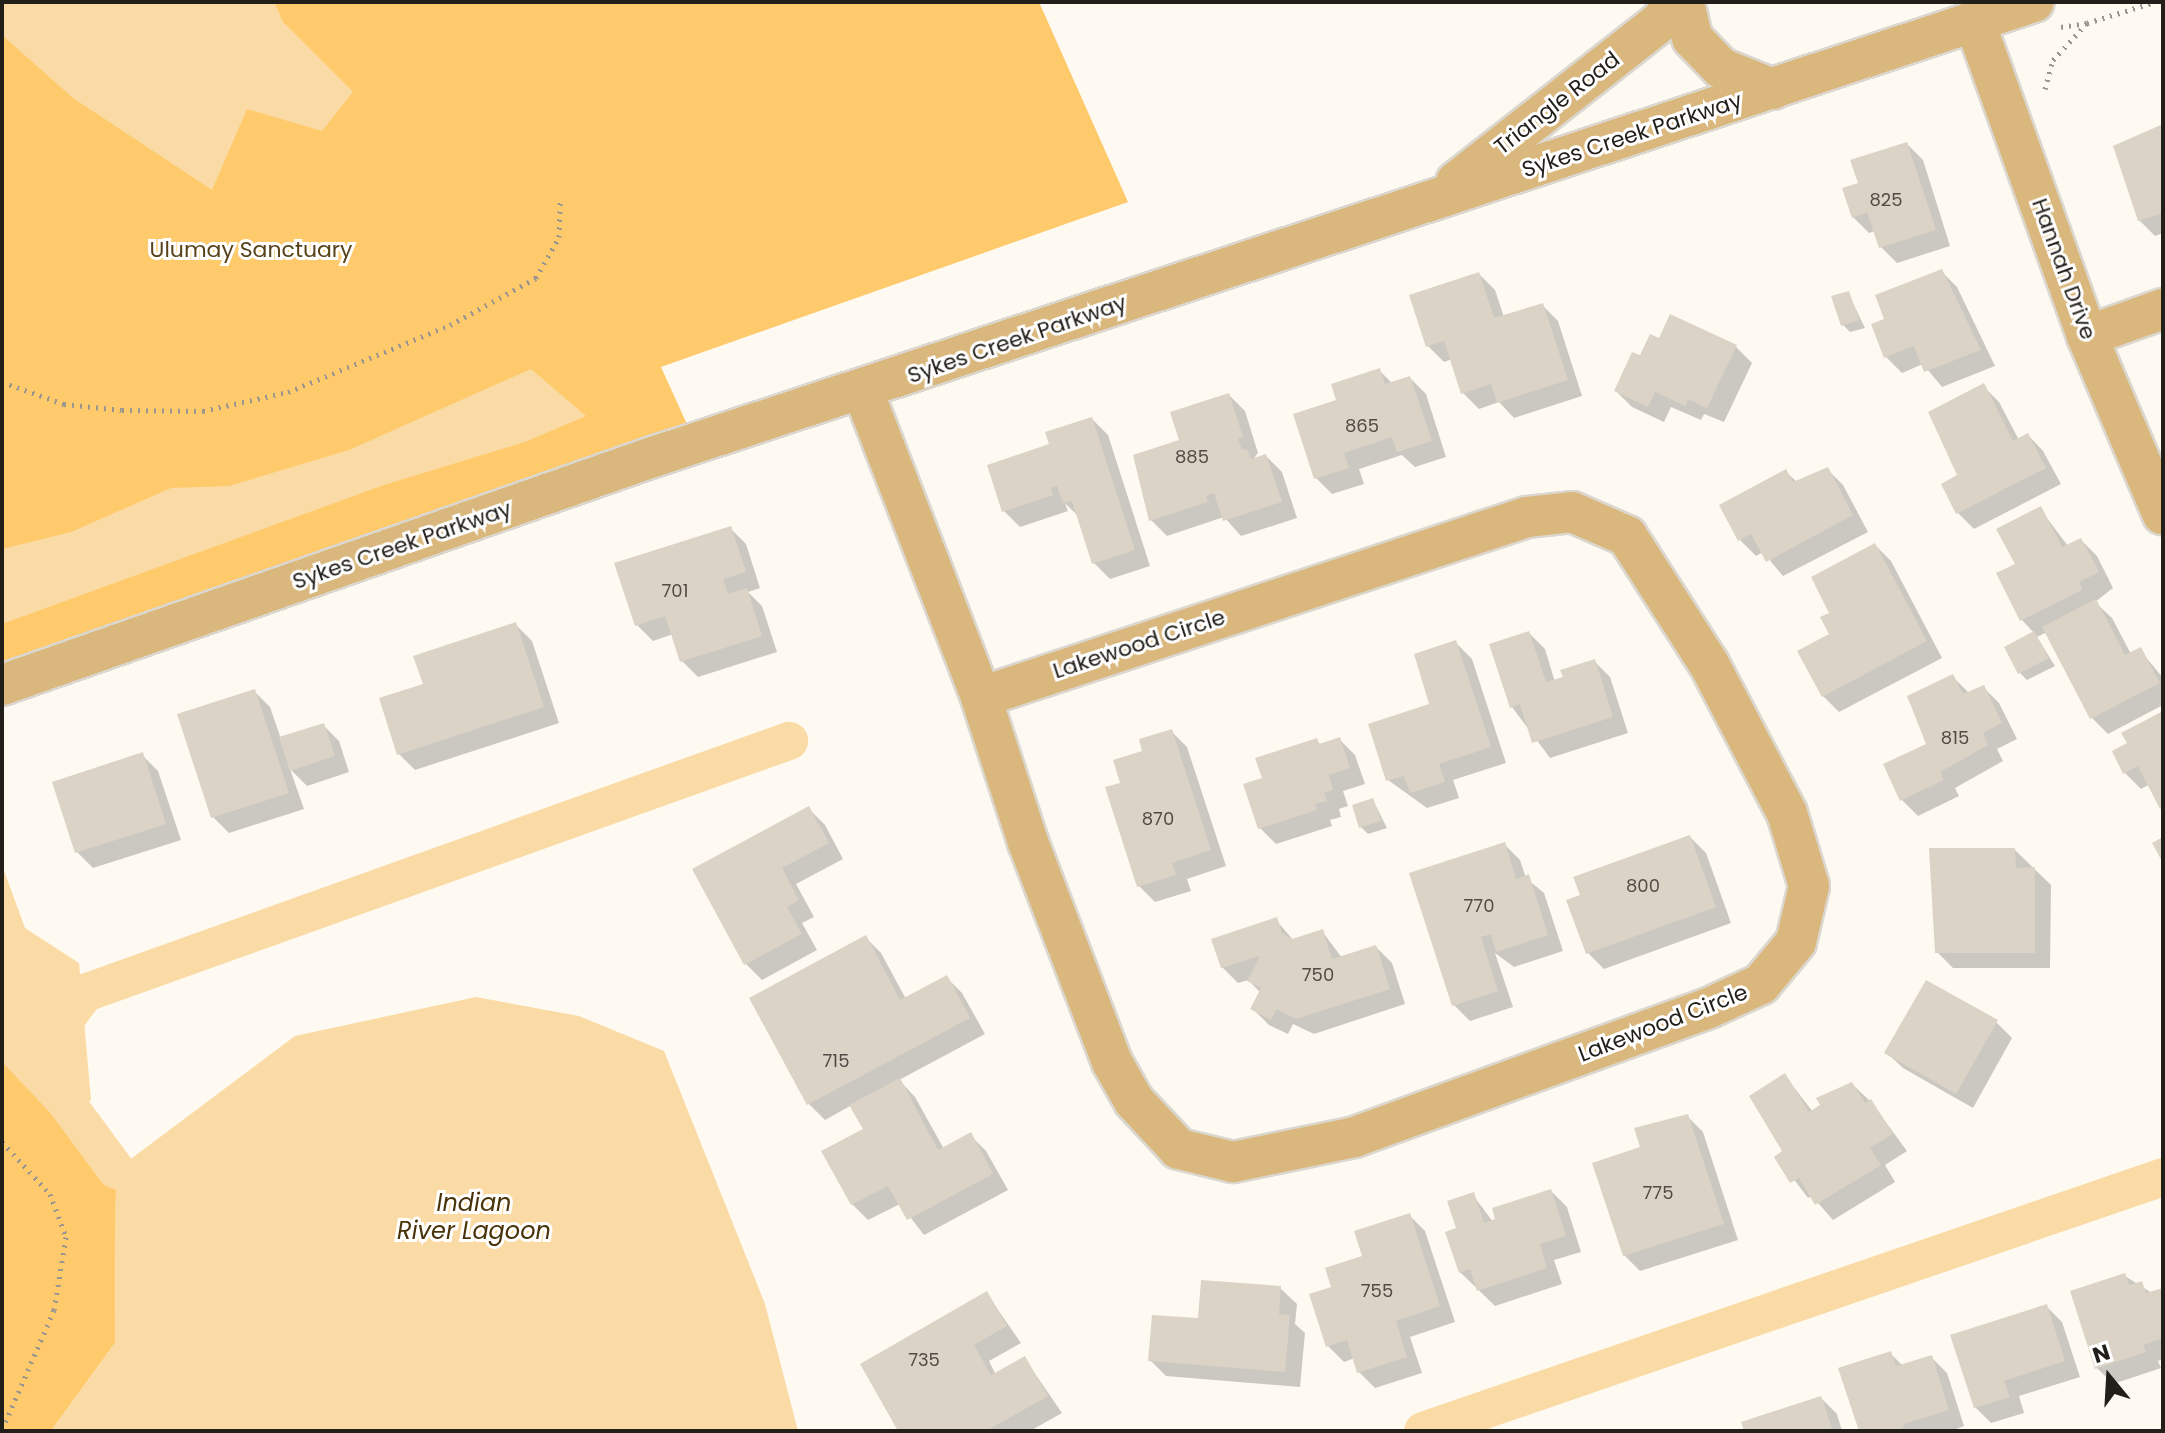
<!DOCTYPE html>
<html>
<head>
<meta charset="utf-8">
<style>
	body { margin:0 }
	#map { position:relative; width:2165px; height:1433px; overflow:hidden; background:#fefaf2; font-family:Poppins,sans-serif }
	div>[style] { position:absolute }
	.green>* { inset:0; background:#feca6c }
	.water>* { inset:0; background:#fbdba5 }
	.shadow>* { inset:0; background:#0003 }
	.canal>* { height:38px; margin:-19px; padding:0 19px; transform-origin:19px; border-radius:19px; background:#fbdba5 }
	.building>* { inset:0; background:#dbd3c6 }
	.path>* { height:5px; margin-top:-2.5px; transform-origin:0; background:repeating-linear-gradient(90deg,#9a968f 0 2px,transparent 0 8px) }
	.roads { filter:drop-shadow(2px 0 #dbd7cf) drop-shadow(-2px 0 #dbd7cf) drop-shadow(0 2px #dbd7cf) drop-shadow(0 -2px #dbd7cf) }
	.minor>* { height:40px; margin:-20px; padding:0 20px; transform-origin:20px; border-radius:20px; background:#dab87d }
	span { translate:-50% -50%; white-space:nowrap; text-align:center; line-height:1.15; -webkit-text-stroke:6px #fff; paint-order:stroke }
	.number-label { font-size:18px; color:#504c45 }
	.number-label span { -webkit-text-stroke-width:0 }
	.street-label { font-size:22px; color:#221f1a }
	.park-label { font-size:22px; color:#59431b }
	.water-label { font-size:24px; color:#493409; font-style:italic }
	.frame { position:absolute; inset:0; border:4px solid #221f1a; pointer-events:none }
	.north { position:absolute; left:2069px; top:1337px; width:80px; height:80px; -webkit-text-stroke:6px #fff; paint-order:stroke; rotate:342deg; font-size:22px; font-weight:700; line-height:32px; text-align:center; color:#221f1a }
	.north::after { content:''; display:block; margin:auto; width:28px; height:36px; background:#221f1a; clip-path:polygon(50% 0,100% 100%,50% 72%,0 100%) }
</style>
</head>
<body>
<div id="map">
	<div class="green">
		<div style="clip-path:polygon(2px 2px,1039px 2px,1128px 202px,661px 367px,696px 444px,2px 685px)"></div>
		<div style="clip-path:polygon(2px 1018px,116px 1170px,115px 1343px,51px 1431px,2px 1431px)"></div>
	</div>
	<div class="water">
		<div style="clip-path:polygon(2px 2px,274px 2px,283px 22px,353px 92px,322px 131px,247px 109px,212px 190px,73px 98px,2px 35px)"></div>
		<div style="clip-path:polygon(531px 369px,586px 416px,525px 442px,384px 485px,2px 624px,2px 549px,71px 532px,171px 488px,229px 486px,349px 450px)"></div>
		<div style="clip-path:polygon(2px 865px,25px 928px,79px 963px,91px 1100px,57px 1120px,2px 1062px)"></div>
		<div style="clip-path:polygon(476px 997px,579px 1016px,664px 1051px,765px 1304px,798px 1431px,51px 1431px,115px 1343px,116px 1170px,295px 1036px)"></div>
	</div>
	<div class="shadow">
		<div style="clip-path:polygon(2163px 127px,2163px 233px,2155px 236px,2139px 220px)"></div>
		<div style="clip-path:polygon(1907px 144px,1923px 160px,1950px 246px,1897px 263px,1881px 247px,1875px 231px,1869px 233px,1853px 217px,1860px 184px)"></div>
		<div style="clip-path:polygon(1941px 271px,1957px 287px,1995px 366px,1942px 387px,1923px 364px,1902px 373px,1886px 357px,1886px 320px)"></div>
		<div style="clip-path:polygon(1479px 274px,1495px 290px,1504px 317px,1542px 305px,1558px 321px,1582px 396px,1514px 418px,1499px 402px,1479px 409px,1463px 393px,1452px 359px,1444px 362px,1428px 346px)"></div>
		<div style="clip-path:polygon(1848px 293px,1865px 328px,1850px 332px,1843px 325px)"></div>
		<div style="clip-path:polygon(1660px 341px,1736px 347px,1752px 363px,1724px 422px,1704px 414px,1701px 420px,1671px 407px,1664px 422px,1632px 407px,1616px 391px)"></div>
		<div style="clip-path:polygon(1380px 371px,1393px 384px,1410px 378px,1426px 394px,1446px 457px,1415px 467px,1402px 455px,1359px 469px,1364px 484px,1332px 494px,1316px 478px,1339px 401px)"></div>
		<div style="clip-path:polygon(1983px 386px,1999px 402px,2019px 440px,2028px 435px,2043px 451px,2061px 484px,1974px 529px,1958px 513px,1960px 476px)"></div>
		<div style="clip-path:polygon(1229px 395px,1245px 411px,1258px 453px,1254px 458px,1266px 456px,1282px 472px,1297px 518px,1241px 536px,1224px 517px,1167px 536px,1151px 520px,1182px 442px)"></div>
		<div style="clip-path:polygon(1092px 419px,1108px 435px,1150px 566px,1110px 579px,1094px 563px,1079px 517px,1065px 503px,1068px 511px,1020px 527px,1004px 511px,1052px 446px)"></div>
		<div style="clip-path:polygon(1827px 469px,1843px 485px,1868px 532px,1783px 576px,1763px 552px,1756px 556px,1740px 540px,1786px 472px,1797px 482px)"></div>
		<div style="clip-path:polygon(2040px 509px,2068px 546px,2081px 540px,2097px 556px,2113px 588px,2095px 602px,2112px 618px,2131px 654px,2140px 650px,2163px 678px,2163px 705px,2108px 734px,2092px 718px,2047px 632px,2037px 637px,2055px 666px,2027px 680px,2020px 673px,2034px 633px,2022px 620px,1998px 574px,2018px 565px)"></div>
		<div style="clip-path:polygon(730px 528px,746px 544px,760px 588px,748px 592px,762px 606px,777px 652px,698px 677px,682px 661px,673px 634px,653px 641px,637px 625px)"></div>
		<div style="clip-path:polygon(1875px 545px,1891px 561px,1942px 658px,1839px 712px,1823px 696px,1832px 613px)"></div>
		<div style="clip-path:polygon(516px 625px,532px 641px,559px 723px,415px 770px,399px 754px,425px 685px)"></div>
		<div style="clip-path:polygon(1529px 633px,1545px 649px,1555px 682px,1594px 661px,1610px 677px,1628px 733px,1550px 758px,1512px 707px)"></div>
		<div style="clip-path:polygon(1456px 643px,1472px 659px,1506px 763px,1453px 780px,1459px 798px,1427px 808px,1388px 780px,1432px 705px)"></div>
		<div style="clip-path:polygon(1953px 677px,1969px 693px,1983px 687px,1999px 703px,2017px 739px,1997px 749px,2003px 761px,1955px 788px,1959px 796px,1918px 816px,1902px 800px,1929px 745px)"></div>
		<div style="clip-path:polygon(254px 691px,270px 707px,281px 739px,323px 725px,339px 741px,349px 772px,307px 786px,290px 769px,304px 809px,229px 833px,213px 817px,180px 715px)"></div>
		<div style="clip-path:polygon(2163px 713px,2163px 808px,2150px 784px,2141px 789px,2125px 773px,2129px 744px)"></div>
		<div style="clip-path:polygon(1171px 731px,1187px 747px,1226px 866px,1187px 879px,1191px 891px,1155px 902px,1139px 886px,1122px 784px,1145px 752px)"></div>
		<div style="clip-path:polygon(1339px 739px,1355px 755px,1365px 784px,1343px 791px,1348px 806px,1339px 809px,1341px 817px,1330px 820px,1332px 826px,1276px 844px,1260px 828px,1264px 779px,1316px 740px,1321px 745px)"></div>
		<div style="clip-path:polygon(142px 755px,158px 771px,181px 840px,93px 868px,77px 852px)"></div>
		<div style="clip-path:polygon(1373px 800px,1387px 828px,1368px 834px,1361px 827px)"></div>
		<div style="clip-path:polygon(809px 809px,825px 825px,843px 859px,796px 884px,814px 917px,802px 923px,817px 950px,762px 980px,746px 964px,695px 870px)"></div>
		<div style="clip-path:polygon(1690px 837px,1706px 853px,1731px 923px,1604px 969px,1588px 953px)"></div>
		<div style="clip-path:polygon(1504px 844px,1520px 860px,1526px 878px,1544px 893px,1563px 951px,1514px 967px,1495px 953px,1513px 1007px,1470px 1021px,1454px 1005px)"></div>
		<div style="clip-path:polygon(2015px 850px,2051px 885px,2050px 968px,1953px 968px,1937px 952px)"></div>
		<div style="clip-path:polygon(1276px 920px,1294px 941px,1322px 931px,1342px 958px,1376px 947px,1392px 963px,1405px 1004px,1314px 1034px,1293px 1024px,1288px 1034px,1269px 1025px,1253px 1009px,1261px 993px,1248px 980px,1238px 983px,1222px 967px)"></div>
		<div style="clip-path:polygon(865px 937px,881px 953px,906px 999px,946px 977px,962px 993px,985px 1034px,899px 1080px,915px 1097px,944px 1149px,970px 1135px,986px 1151px,1008px 1190px,924px 1235px,900px 1204px,868px 1220px,852px 1204px,865px 1129px,852px 1105px,825px 1120px,809px 1104px,752px 998px)"></div>
		<div style="clip-path:polygon(1996px 1022px,2012px 1038px,1973px 1108px,1903px 1068px,1887px 1053px)"></div>
		<div style="clip-path:polygon(1785px 1076px,1813px 1112px,1852px 1084px,1871px 1102px,1907px 1151px,1885px 1165px,1895px 1182px,1833px 1220px,1812px 1196px,1808px 1198px,1777px 1157px,1785px 1152px)"></div>
		<div style="clip-path:polygon(1687px 1116px,1703px 1132px,1738px 1240px,1640px 1271px,1624px 1255px,1642px 1148px)"></div>
		<div style="clip-path:polygon(1551px 1191px,1567px 1207px,1581px 1252px,1554px 1260px,1562px 1284px,1495px 1306px,1460px 1272px,1459px 1230px,1473px 1195px,1493px 1222px)"></div>
		<div style="clip-path:polygon(1409px 1215px,1425px 1231px,1455px 1322px,1410px 1337px,1422px 1373px,1375px 1388px,1359px 1372px,1355px 1358px,1344px 1362px,1328px 1346px,1365px 1257px)"></div>
		<div style="clip-path:polygon(2125px 1276px,2152px 1293px,2163px 1291px,2163px 1359px,2158px 1361px,2161px 1368px,2113px 1384px,2097px 1368px)"></div>
		<div style="clip-path:polygon(1280px 1288px,1297px 1304px,1295px 1324px,1305px 1333px,1300px 1387px,1166px 1376px,1150px 1360px,1200px 1321px)"></div>
		<div style="clip-path:polygon(987px 1294px,1021px 1343px,989px 1361px,996px 1375px,1025px 1359px,1062px 1413px,1030px 1431px,900px 1431px)"></div>
		<div style="clip-path:polygon(2046px 1306px,2062px 1322px,2080px 1377px,2019px 1396px,2024px 1413px,1991px 1423px,1975px 1407px)"></div>
		<div style="clip-path:polygon(1891px 1354px,1903px 1366px,1931px 1357px,1947px 1373px,1964px 1426px,1951px 1431px,1861px 1431px)"></div>
		<div style="clip-path:polygon(1821px 1398px,1837px 1414px,1842px 1431px,1746px 1431px)"></div>
	</div>
	<div class="canal">
		<div style="left:116px;top:1170px;width:137px;rotate:-126.4deg"></div>
		<div style="left:35px;top:1060px;width:84px;rotate:-53.3deg"></div>
		<div style="left:85px;top:993px;width:748px;rotate:-19.7deg"></div>
		<div style="left:1423px;top:1431px;width:782px;rotate:-18.94deg"></div>
	</div>
	<div class="building">
		<div style="clip-path:polygon(2163px 124px,2163px 213px,2138px 221px,2113px 146px)"></div>
		<div style="clip-path:polygon(1907px 142px,1936px 230px,1879px 248px,1867px 212px,1852px 218px,1842px 188px,1858px 183px,1850px 160px)"></div>
		<div style="clip-path:polygon(1942px 269px,1981px 350px,1924px 372px,1914px 346px,1884px 358px,1871px 324px,1884px 319px,1875px 295px)"></div>
		<div style="clip-path:polygon(1479px 272px,1494px 318px,1543px 303px,1568px 380px,1497px 403px,1491px 384px,1461px 394px,1444px 341px,1426px 347px,1409px 295px)"></div>
		<div style="clip-path:polygon(1849px 291px,1859px 320px,1841px 326px,1831px 296px)"></div>
		<div style="clip-path:polygon(1670px 314px,1737px 345px,1707px 408px,1688px 399px,1685px 406px,1655px 392px,1648px 407px,1614px 391px,1632px 352px,1640px 355px,1650px 334px,1659px 338px)"></div>
		<div style="clip-path:polygon(1380px 368px,1385px 384px,1410px 376px,1432px 441px,1397px 452px,1392px 437px,1344px 453px,1349px 468px,1314px 479px,1293px 414px,1336px 400px,1331px 384px)"></div>
		<div style="clip-path:polygon(1984px 383px,2013px 441px,2028px 433px,2046px 468px,1956px 514px,1941px 484px,1957px 475px,1928px 412px)"></div>
		<div style="clip-path:polygon(1229px 393px,1243px 437px,1238px 439px,1242px 450px,1247px 449px,1251px 459px,1266px 454px,1282px 502px,1223px 521px,1214px 493px,1206px 496px,1208px 502px,1149px 521px,1133px 455px,1179px 440px,1170px 412px)"></div>
		<div style="clip-path:polygon(1092px 417px,1135px 550px,1092px 564px,1072px 501px,1063px 503px,1057px 486px,1051px 488px,1053px 495px,1002px 512px,987px 465px,1049px 444px,1045px 432px)"></div>
		<div style="clip-path:polygon(1828px 467px,1853px 515px,1766px 562px,1751px 534px,1738px 541px,1719px 505px,1786px 469px,1793px 482px)"></div>
		<div style="clip-path:polygon(2041px 506px,2062px 547px,2081px 538px,2099px 572px,2079px 582px,2082px 590px,2020px 621px,1996px 573px,2015px 564px,1996px 529px)"></div>
		<div style="clip-path:polygon(731px 526px,746px 572px,723px 579px,728px 594px,747px 588px,762px 636px,680px 662px,665px 616px,635px 626px,614px 563px)"></div>
		<div style="clip-path:polygon(1875px 543px,1927px 641px,1822px 697px,1797px 651px,1829px 634px,1820px 617px,1829px 613px,1811px 577px)"></div>
		<div style="clip-path:polygon(2096px 599px,2125px 655px,2141px 647px,2160px 683px,2090px 719px,2042px 627px)"></div>
		<div style="clip-path:polygon(516px 622px,544px 707px,397px 755px,379px 698px,423px 684px,413px 656px)"></div>
		<div style="clip-path:polygon(1529px 631px,1546px 682px,1563px 677px,1560px 670px,1595px 659px,1613px 717px,1532px 743px,1520px 704px,1510px 708px,1489px 644px)"></div>
		<div style="clip-path:polygon(2034px 631px,2049px 658px,2018px 674px,2004px 647px)"></div>
		<div style="clip-path:polygon(1456px 640px,1491px 747px,1439px 764px,1445px 782px,1410px 793px,1404px 776px,1386px 781px,1368px 724px,1429px 704px,1414px 654px)"></div>
		<div style="clip-path:polygon(1953px 674px,1963px 694px,1984px 685px,2002px 723px,1983px 733px,1988px 745px,1940px 772px,1944px 780px,1900px 801px,1883px 764px,1926px 744px,1907px 696px)"></div>
		<div style="clip-path:polygon(255px 689px,289px 793px,211px 818px,177px 714px)"></div>
		<div style="clip-path:polygon(2163px 711px,2163px 807px,2160px 809px,2138px 766px,2123px 774px,2112px 751px,2127px 743px,2121px 733px)"></div>
		<div style="clip-path:polygon(324px 723px,335px 756px,290px 771px,279px 737px)"></div>
		<div style="clip-path:polygon(1172px 729px,1211px 850px,1172px 863px,1176px 875px,1137px 887px,1105px 787px,1120px 783px,1113px 760px,1142px 751px,1139px 739px)"></div>
		<div style="clip-path:polygon(1340px 737px,1350px 768px,1329px 775px,1333px 790px,1324px 793px,1327px 801px,1315px 804px,1317px 810px,1258px 829px,1243px 784px,1262px 778px,1255px 758px,1317px 738px,1319px 744px)"></div>
		<div style="clip-path:polygon(143px 752px,166px 824px,75px 853px,52px 782px)"></div>
		<div style="clip-path:polygon(1373px 798px,1381px 821px,1359px 828px,1352px 805px)"></div>
		<div style="clip-path:polygon(809px 806px,829px 843px,782px 868px,799px 900px,787px 907px,802px 934px,744px 965px,692px 869px)"></div>
		<div style="clip-path:polygon(1690px 835px,1716px 907px,1586px 954px,1566px 900px,1580px 895px,1573px 877px)"></div>
		<div style="clip-path:polygon(2163px 837px,2163px 863px,2152px 843px)"></div>
		<div style="clip-path:polygon(1505px 842px,1516px 879px,1529px 874px,1548px 935px,1496px 952px,1491px 934px,1481px 937px,1498px 991px,1452px 1006px,1409px 873px)"></div>
		<div style="clip-path:polygon(1929px 848px,2015px 848px,2016px 868px,2035px 867px,2035px 953px,1935px 953px)"></div>
		<div style="clip-path:polygon(1277px 917px,1282px 933px,1292px 939px,1323px 929px,1332px 959px,1376px 945px,1390px 989px,1296px 1019px,1277px 1009px,1271px 1020px,1250px 1009px,1261px 988px,1247px 981px,1260px 956px,1221px 968px,1211px 939px)"></div>
		<div style="clip-path:polygon(866px 935px,900px 1000px,947px 975px,970px 1018px,807px 1105px,749px 998px)"></div>
		<div style="clip-path:polygon(1926px 980px,1998px 1020px,1956px 1094px,1884px 1053px)"></div>
		<div style="clip-path:polygon(1785px 1073px,1809px 1112px,1820px 1105px,1816px 1098px,1852px 1082px,1865px 1103px,1871px 1099px,1893px 1134px,1870px 1148px,1881px 1165px,1815px 1205px,1799px 1178px,1790px 1183px,1774px 1157px,1782px 1151px,1749px 1096px)"></div>
		<div style="clip-path:polygon(900px 1078px,938px 1150px,971px 1132px,993px 1174px,907px 1220px,888px 1186px,851px 1205px,821px 1151px,863px 1129px,849px 1105px)"></div>
		<div style="clip-path:polygon(1688px 1114px,1724px 1224px,1623px 1256px,1592px 1163px,1640px 1147px,1634px 1128px)"></div>
		<div style="clip-path:polygon(1551px 1189px,1566px 1236px,1540px 1244px,1547px 1268px,1477px 1291px,1470px 1269px,1459px 1273px,1445px 1232px,1456px 1228px,1447px 1201px,1474px 1192px,1484px 1223px,1495px 1219px,1492px 1208px)"></div>
		<div style="clip-path:polygon(1410px 1213px,1440px 1306px,1396px 1321px,1407px 1357px,1357px 1373px,1347px 1340px,1326px 1347px,1309px 1294px,1331px 1287px,1325px 1268px,1362px 1256px,1354px 1231px)"></div>
		<div style="clip-path:polygon(2125px 1273px,2129px 1285px,2142px 1281px,2146px 1293px,2163px 1288px,2163px 1338px,2143px 1345px,2146px 1352px,2095px 1369px,2070px 1291px)"></div>
		<div style="clip-path:polygon(1201px 1280px,1281px 1286px,1279px 1314px,1290px 1315px,1285px 1372px,1148px 1361px,1152px 1315px,1198px 1318px)"></div>
		<div style="clip-path:polygon(987px 1291px,1007px 1326px,974px 1345px,991px 1375px,1025px 1356px,1048px 1396px,986px 1431px,898px 1431px,860px 1364px)"></div>
		<div style="clip-path:polygon(2047px 1304px,2065px 1361px,2004px 1381px,2010px 1397px,1974px 1408px,1950px 1335px)"></div>
		<div style="clip-path:polygon(1891px 1351px,1896px 1366px,1932px 1355px,1949px 1410px,1904px 1424px,1902px 1431px,1859px 1431px,1838px 1368px)"></div>
		<div style="clip-path:polygon(1821px 1396px,1833px 1431px,1744px 1431px,1741px 1422px)"></div>
	</div>
	<div class="path">
		<div style="left:2061px;top:27px;width:26px;rotate:-9deg"></div>
		<div style="left:2045px;top:89px;width:30px;rotate:-75deg"></div>
		<div style="left:2053px;top:60px;width:50px;rotate:-47.4deg"></div>
		<div style="left:2087px;top:23px;width:71px;rotate:-17.2deg"></div>
		<div style="left:2px;top:382px;width:66px;rotate:19.5deg"></div>
		<div style="left:64px;top:404px;width:58px;rotate:5.9deg"></div>
		<div style="left:122px;top:410px;width:81px;rotate:0.7deg"></div>
		<div style="left:203px;top:411px;width:87px;rotate:-12.6deg"></div>
		<div style="left:288px;top:392px;width:175px;rotate:-22.5deg"></div>
		<div style="left:450px;top:325px;width:98px;rotate:-28.7deg"></div>
		<div style="left:536px;top:278px;width:47px;rotate:-60.7deg"></div>
		<div style="left:559px;top:237px;width:38px;rotate:-88deg"></div>
		<div style="left:2px;top:1142px;width:71px;rotate:47.3deg"></div>
		<div style="left:50px;top:1194px;width:46px;rotate:69.6deg"></div>
		<div style="left:66px;top:1237px;width:74px;rotate:99.3deg"></div>
		<div style="left:54px;top:1310px;width:131px;rotate:113.4deg"></div>
	</div>
	<div class="roads">
		<div class="minor">
			<div style="left:1684px;top:2px;width:37px;rotate:77deg"></div>
			<div style="left:1692px;top:38px;width:42px;rotate:46deg"></div>
			<div style="left:1721px;top:68px;width:56px;rotate:22deg"></div>
			<div style="left:1974px;top:20px;width:336px;rotate:70.3deg"></div>
			<div style="left:2087px;top:336px;width:194px;rotate:67deg"></div>
			<div style="left:1456px;top:182px;width:259px;rotate:-38.1deg"></div>
			<div style="left:1660px;top:22px;width:26px;rotate:-51deg"></div>
			<div style="left:2087px;top:336px;width:81px;rotate:-19.6deg"></div>
			<div style="left:863px;top:391px;width:328px;rotate:68.9deg"></div>
			<div style="left:1572px;top:512px;width:60px;rotate:23.6deg"></div>
			<div style="left:1627px;top:536px;width:152px;rotate:57.4deg"></div>
			<div style="left:1709px;top:664px;width:168px;rotate:62.4deg"></div>
			<div style="left:1787px;top:813px;width:76px;rotate:73.2deg"></div>
			<div style="left:1809px;top:886px;width:57px;rotate:103.1deg"></div>
			<div style="left:1796px;top:942px;width:55px;rotate:129.8deg"></div>
			<div style="left:1761px;top:984px;width:57px;rotate:155.2deg"></div>
			<div style="left:1709px;top:1008px;width:377px;rotate:160deg"></div>
			<div style="left:1355px;top:1137px;width:125px;rotate:168.4deg"></div>
			<div style="left:1233px;top:1162px;width:56px;rotate:-166.5deg"></div>
			<div style="left:1179px;top:1149px;width:66px;rotate:-133.2deg"></div>
			<div style="left:1134px;top:1101px;width:45px;rotate:-119.4deg"></div>
			<div style="left:1112px;top:1062px;width:235px;rotate:-110.9deg"></div>
			<div style="left:1028px;top:842px;width:152px;rotate:-108deg"></div>
			<div style="left:981px;top:697px;width:575px;rotate:-18.25deg"></div>
			<div style="left:1527px;top:517px;width:45px;rotate:-6.3deg"></div>
			<div style="left:2px;top:685px;width:683px;rotate:-19.31deg"></div>
			<div style="left:647px;top:459px;width:1460px;rotate:-18.24deg"></div>
		</div>
	</div>
	<div class="number-label">
		<span style="left:1886px;top:200px">825</span>
		<span style="left:1362px;top:426px">865</span>
		<span style="left:1192px;top:457px">885</span>
		<span style="left:675px;top:591px">701</span>
		<span style="left:1955px;top:738px">815</span>
		<span style="left:1158px;top:819px">870</span>
		<span style="left:1643px;top:886px">800</span>
		<span style="left:1479px;top:906px">770</span>
		<span style="left:1318px;top:975px">750</span>
		<span style="left:836px;top:1061px">715</span>
		<span style="left:1658px;top:1193px">775</span>
		<span style="left:1377px;top:1291px">755</span>
		<span style="left:924px;top:1360px">735</span>
	</div>
	<div class="street-label">
		<span style="left:1557px;top:103px;rotate:-38deg">Triangle Road</span>
		<span style="left:1632px;top:135px;rotate:-18deg">Sykes Creek Parkway</span>
		<span style="left:2064px;top:269px;rotate:70deg">Hannah Drive</span>
		<span style="left:1017px;top:339px;rotate:-19deg">Sykes Creek Parkway</span>
		<span style="left:402px;top:545px;rotate:-19deg">Sykes Creek Parkway</span>
		<span style="left:1139px;top:644px;rotate:-18deg">Lakewood Circle</span>
		<span style="left:1663px;top:1023px;rotate:-21deg">Lakewood Circle</span>
	</div>
	<div class="park-label">
		<span style="left:251px;top:250px">Ulumay Sanctuary</span>
	</div>
	<div class="water-label">
		<span style="left:474px;top:1217px">Indian<br>River Lagoon</span>
	</div>
	<div class="frame"></div>
	<div class="north">N</div>
</div>
</body>
</html>
